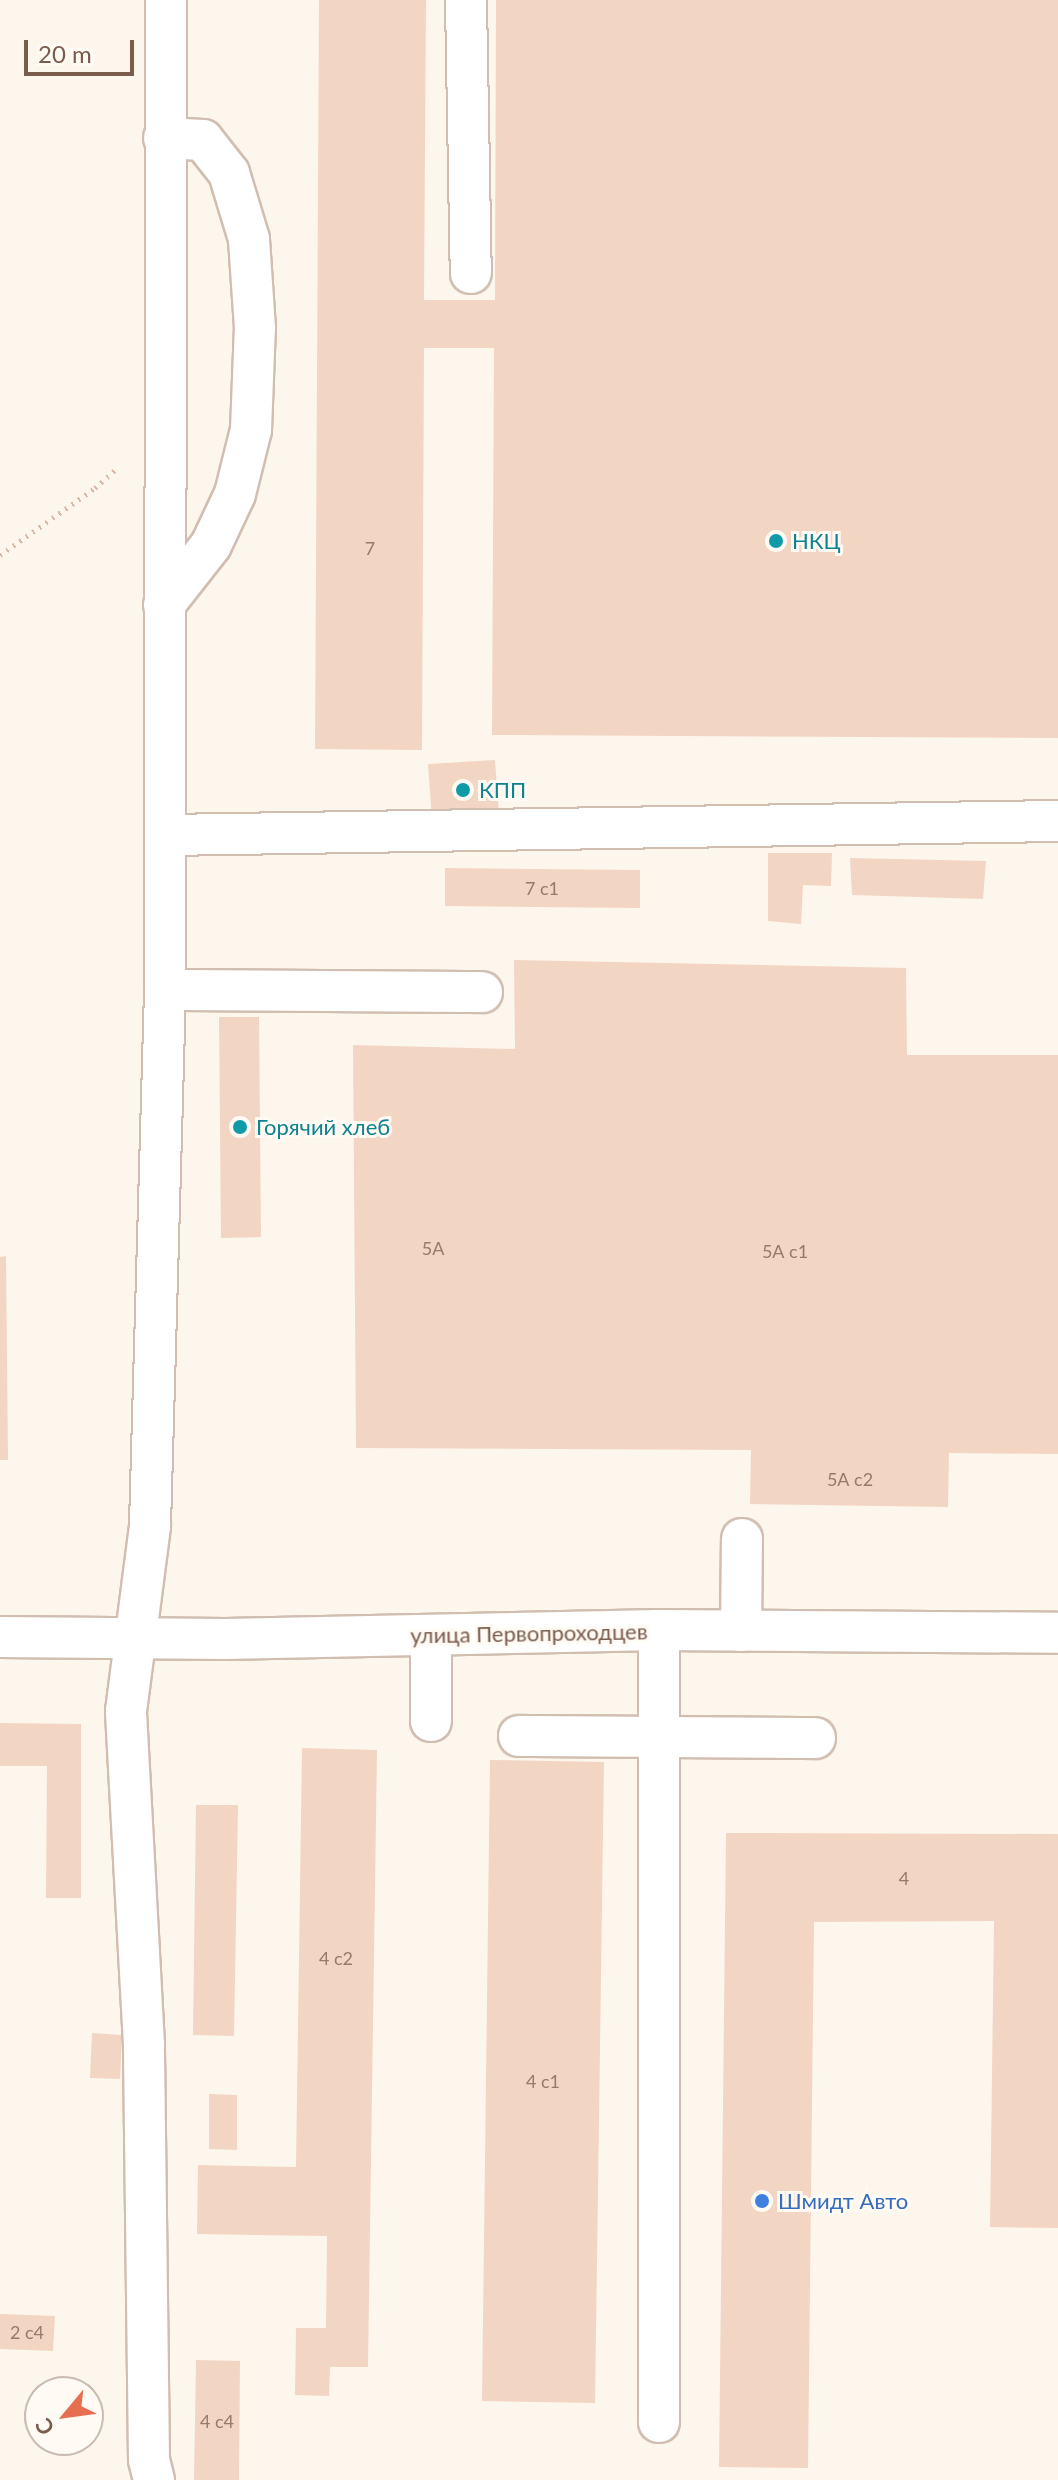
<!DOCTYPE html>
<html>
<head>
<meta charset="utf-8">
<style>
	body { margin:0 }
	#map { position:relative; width:1058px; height:2480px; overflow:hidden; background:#fdf6ec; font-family:Lato,sans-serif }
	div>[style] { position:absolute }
	.building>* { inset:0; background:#f3d5c3 }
	.path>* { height:5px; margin-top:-2.5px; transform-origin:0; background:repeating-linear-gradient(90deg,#d9b8a5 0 2px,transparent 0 8px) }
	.roads { filter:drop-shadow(2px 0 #d1beb0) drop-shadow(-2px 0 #d1beb0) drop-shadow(0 2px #d1beb0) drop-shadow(0 -2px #d1beb0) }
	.minor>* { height:40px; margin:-20px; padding:0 20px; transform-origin:20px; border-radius:20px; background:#fff }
	.dots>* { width:22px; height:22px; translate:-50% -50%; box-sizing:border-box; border:4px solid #fffaf3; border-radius:50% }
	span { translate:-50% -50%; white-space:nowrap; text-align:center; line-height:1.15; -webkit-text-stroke:6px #fffaf3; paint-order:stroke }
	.number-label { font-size:18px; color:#987a6a }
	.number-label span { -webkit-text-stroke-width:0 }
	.culture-label { font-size:22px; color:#0d838f }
	.left { translate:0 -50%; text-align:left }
	.street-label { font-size:22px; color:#7a5c4d }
	.shop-label { font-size:22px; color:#366cbe }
	.north { position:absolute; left:24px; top:2376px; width:80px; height:80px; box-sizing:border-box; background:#fffaf3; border:2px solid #cabbb1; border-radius:50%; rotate:241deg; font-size:22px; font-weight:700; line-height:32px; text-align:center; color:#7a5c4d }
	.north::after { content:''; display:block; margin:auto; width:28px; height:36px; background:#e76f51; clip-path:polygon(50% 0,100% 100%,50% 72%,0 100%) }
	.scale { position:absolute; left:24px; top:40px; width:110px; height:36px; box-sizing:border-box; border:4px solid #7a5c4d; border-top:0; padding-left:10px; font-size:24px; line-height:28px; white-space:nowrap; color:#7a5c4d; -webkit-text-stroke:6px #fffaf3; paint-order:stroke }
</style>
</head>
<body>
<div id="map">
	<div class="building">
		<div style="clip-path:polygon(319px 0,426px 0,424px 300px,495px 300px,496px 0,1058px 0,1058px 738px,492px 735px,494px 348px,424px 348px,422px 750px,315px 749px)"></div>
		<div style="clip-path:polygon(495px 760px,499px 815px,432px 820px,428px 764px)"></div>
		<div style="clip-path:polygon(768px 853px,832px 853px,831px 886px,803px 885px,801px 924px,768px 921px)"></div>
		<div style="clip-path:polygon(850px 858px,986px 861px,983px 899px,852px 895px)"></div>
		<div style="clip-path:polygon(445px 868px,640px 870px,640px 908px,445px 906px)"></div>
		<div style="clip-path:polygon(514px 960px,906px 968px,907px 1055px,1058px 1055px,1058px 1454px,949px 1453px,948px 1507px,750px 1504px,751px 1450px,356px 1448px,353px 1045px,515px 1049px)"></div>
		<div style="clip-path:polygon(219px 1017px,259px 1017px,261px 1237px,221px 1238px)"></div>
		<div style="clip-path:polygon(6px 1256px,8px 1460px,0 1460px,0 1257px)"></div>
		<div style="clip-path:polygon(0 1723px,81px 1724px,81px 1898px,46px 1898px,47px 1766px,0 1766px)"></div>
		<div style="clip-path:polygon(302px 1748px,377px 1750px,368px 2367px,330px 2367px,329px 2396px,295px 2395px,296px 2328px,326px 2328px,327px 2236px,197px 2234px,198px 2165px,296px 2167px)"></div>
		<div style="clip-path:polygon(490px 1760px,604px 1762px,595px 2403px,482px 2401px)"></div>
		<div style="clip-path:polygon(196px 1805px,238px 1805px,234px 2036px,193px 2035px)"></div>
		<div style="clip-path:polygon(726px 1833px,1058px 1834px,1058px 2228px,990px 2227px,994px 1921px,814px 1922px,808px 2468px,719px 2467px)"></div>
		<div style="clip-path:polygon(92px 2033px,122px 2035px,120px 2079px,90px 2078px)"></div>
		<div style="clip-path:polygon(209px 2094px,237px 2095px,237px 2150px,209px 2149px)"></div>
		<div style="clip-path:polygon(0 2314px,55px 2316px,53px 2351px,0 2349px)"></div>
		<div style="clip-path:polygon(196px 2360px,240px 2361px,239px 2480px,194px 2480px)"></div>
	</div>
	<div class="path">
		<div style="left:0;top:555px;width:116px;rotate:-35.2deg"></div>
		<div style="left:95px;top:488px;width:28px;rotate:-42deg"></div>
	</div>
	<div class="roads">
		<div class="minor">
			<div style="left:466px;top:0;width:273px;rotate:89deg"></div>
			<div style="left:164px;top:605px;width:76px;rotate:-51.9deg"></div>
			<div style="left:211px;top:545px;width:56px;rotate:-64.8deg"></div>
			<div style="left:235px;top:494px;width:66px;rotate:-76deg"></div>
			<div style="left:251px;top:430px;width:102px;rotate:-87.8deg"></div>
			<div style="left:255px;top:328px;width:89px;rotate:-93.9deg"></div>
			<div style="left:249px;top:239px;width:69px;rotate:-106.9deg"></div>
			<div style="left:229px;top:173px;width:42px;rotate:-128.2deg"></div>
			<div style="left:203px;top:140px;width:39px;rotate:-177deg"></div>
			<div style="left:166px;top:835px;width:892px;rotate:-0.9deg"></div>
			<div style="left:165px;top:990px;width:317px;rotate:0.4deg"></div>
			<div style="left:659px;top:1630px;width:792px;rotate:90deg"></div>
			<div style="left:741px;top:1631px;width:92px;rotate:-89.4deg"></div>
			<div style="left:431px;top:1635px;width:86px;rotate:90deg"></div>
			<div style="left:0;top:1637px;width:225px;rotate:0.5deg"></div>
			<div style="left:225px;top:1639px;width:434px;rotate:-1.2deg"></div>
			<div style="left:659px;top:1630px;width:399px;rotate:0.4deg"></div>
			<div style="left:519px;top:1736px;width:296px;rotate:0.4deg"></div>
			<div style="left:154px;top:2480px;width:21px;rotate:-104deg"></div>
			<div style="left:149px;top:2460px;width:415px;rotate:-90.7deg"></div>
			<div style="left:144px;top:2045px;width:334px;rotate:-93.1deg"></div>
			<div style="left:126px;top:1711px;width:188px;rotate:-82.6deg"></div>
			<div style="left:150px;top:1525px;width:535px;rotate:-88.39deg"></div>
			<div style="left:165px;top:990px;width:990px;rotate:-89.94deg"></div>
		</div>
	</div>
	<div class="dots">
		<div style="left:776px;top:541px;background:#0f9aa8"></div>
		<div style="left:463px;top:790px;background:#0f9aa8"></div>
		<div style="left:240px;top:1127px;background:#0f9aa8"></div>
		<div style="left:762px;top:2201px;background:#3f7fe0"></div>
	</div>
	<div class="number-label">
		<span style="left:370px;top:548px">7</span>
		<span style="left:542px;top:888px">7 с1</span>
		<span style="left:433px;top:1248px">5А</span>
		<span style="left:785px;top:1251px">5А с1</span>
		<span style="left:850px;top:1479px">5А с2</span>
		<span style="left:904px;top:1878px">4</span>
		<span style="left:336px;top:1958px">4 с2</span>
		<span style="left:543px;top:2081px">4 с1</span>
		<span style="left:27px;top:2332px">2 с4</span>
		<span style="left:217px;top:2421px">4 с4</span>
	</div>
	<div class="culture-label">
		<span class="left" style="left:792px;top:541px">НКЦ</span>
		<span class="left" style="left:479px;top:790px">КПП</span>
		<span class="left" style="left:256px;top:1127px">Горячий хлеб</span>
	</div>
	<div class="street-label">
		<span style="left:529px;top:1633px;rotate:-1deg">улица Первопроходцев</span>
	</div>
	<div class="shop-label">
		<span class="left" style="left:778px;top:2201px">Шмидт Авто</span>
	</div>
	<div class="north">С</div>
	<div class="scale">20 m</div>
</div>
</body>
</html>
